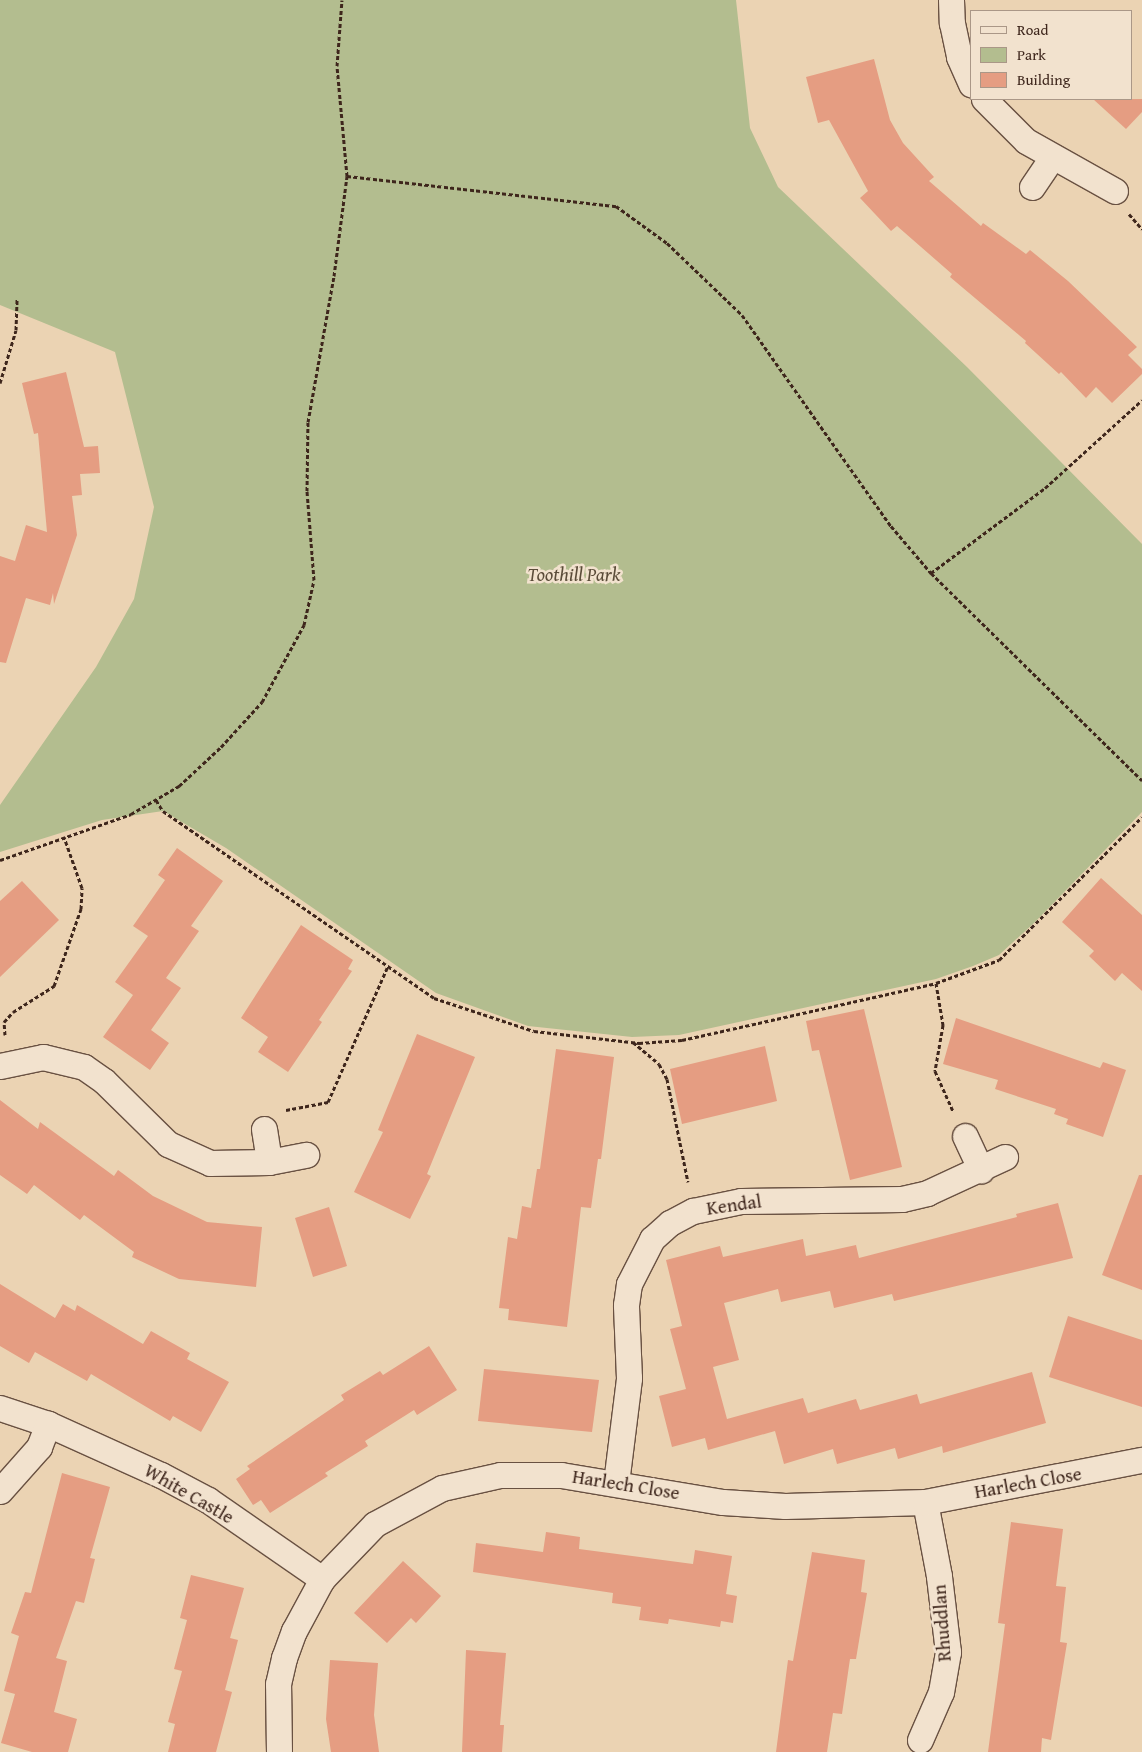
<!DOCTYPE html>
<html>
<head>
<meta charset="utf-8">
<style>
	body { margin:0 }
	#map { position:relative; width:1142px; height:1752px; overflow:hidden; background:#ebd3b3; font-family:"Gentium Book Plus",serif }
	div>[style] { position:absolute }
	.green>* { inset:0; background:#b3bd8f }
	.building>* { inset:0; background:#e59d82 }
	.path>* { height:3px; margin-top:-1.5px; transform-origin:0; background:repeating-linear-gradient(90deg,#3e261c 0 4px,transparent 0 6.5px) }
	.roads { filter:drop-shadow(1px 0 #695142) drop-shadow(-1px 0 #695142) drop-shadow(0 1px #695142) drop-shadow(0 -1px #695142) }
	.minor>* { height:25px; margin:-12.5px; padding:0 12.5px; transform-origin:12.5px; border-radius:12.5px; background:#f2e2ce }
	span { translate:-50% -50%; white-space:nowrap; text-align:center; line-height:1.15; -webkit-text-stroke:5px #f2e2ce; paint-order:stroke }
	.park-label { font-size:19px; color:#5b4c39; font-style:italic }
	.street-label { font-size:19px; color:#3e261c }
	.legend { position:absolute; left:970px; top:10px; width:162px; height:90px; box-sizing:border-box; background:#f2e2ce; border:1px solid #aa9787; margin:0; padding:6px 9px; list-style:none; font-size:15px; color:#3e261c }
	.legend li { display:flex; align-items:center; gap:10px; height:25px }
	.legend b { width:25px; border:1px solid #aa9787 }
</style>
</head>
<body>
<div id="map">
	<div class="green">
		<div style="clip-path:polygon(0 0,736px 0,750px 128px,778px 187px,967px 367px,1142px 544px,1142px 812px,1035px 922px,999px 955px,973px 966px,936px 979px,679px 1035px,632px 1037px,528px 1026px,436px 993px,226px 848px,163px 811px,102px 820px,0 852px,0 805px,96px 667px,134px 599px,154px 507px,115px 352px,0 305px)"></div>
	</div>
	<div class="building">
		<div style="clip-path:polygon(874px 59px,890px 120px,903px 143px,934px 177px,929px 181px,981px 226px,983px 223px,1026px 254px,1030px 250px,1068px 281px,1137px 347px,1128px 355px,1142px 369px,1142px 374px,1112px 403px,1096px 387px,1086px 398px,1061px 372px,1059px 374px,1025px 343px,1026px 341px,950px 277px,952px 274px,897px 226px,891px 231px,860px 198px,868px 191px,829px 120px,818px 123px,806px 77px)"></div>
		<div style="clip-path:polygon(1093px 99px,1142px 99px,1142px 112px,1126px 129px)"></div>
		<div style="clip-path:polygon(66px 372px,84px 447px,98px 446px,100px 473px,80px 474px,82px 495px,72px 496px,77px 535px,54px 604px,53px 593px,50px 605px,26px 598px,6px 663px,0 662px,0 556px,15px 561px,26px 525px,47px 532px,38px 433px,34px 434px,22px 383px)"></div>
		<div style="clip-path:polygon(177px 848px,223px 881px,191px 926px,199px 931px,166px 978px,181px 988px,151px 1030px,169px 1043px,150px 1070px,103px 1037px,133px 995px,115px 982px,148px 936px,133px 926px,165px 880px,158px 875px)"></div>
		<div style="clip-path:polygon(1101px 878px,1142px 915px,1142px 991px,1122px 973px,1115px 981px,1089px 956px,1094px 951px,1062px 922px)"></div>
		<div style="clip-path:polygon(22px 881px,59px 920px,0 977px,0 901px)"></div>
		<div style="clip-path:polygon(301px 925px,353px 960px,348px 969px,352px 971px,319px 1020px,322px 1022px,288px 1072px,258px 1052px,268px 1037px,241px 1018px)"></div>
		<div style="clip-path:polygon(864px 1009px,902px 1167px,850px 1180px,819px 1050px,812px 1051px,806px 1021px)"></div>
		<div style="clip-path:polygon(956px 1018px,1100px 1068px,1103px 1062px,1126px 1070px,1103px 1137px,1066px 1124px,1068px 1119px,1054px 1114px,1056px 1109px,995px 1089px,998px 1080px,943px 1064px)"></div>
		<div style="clip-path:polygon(417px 1034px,475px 1057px,427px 1174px,431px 1176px,410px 1219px,354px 1192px,383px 1132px,378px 1130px)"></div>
		<div style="clip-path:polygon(765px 1046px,777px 1101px,682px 1124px,670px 1069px)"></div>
		<div style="clip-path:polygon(556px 1049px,614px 1057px,601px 1159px,598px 1159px,591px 1208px,581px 1207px,567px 1327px,508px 1320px,509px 1309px,499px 1308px,508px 1237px,517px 1239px,522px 1206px,531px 1208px,537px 1169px,540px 1169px)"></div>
		<div style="clip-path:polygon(0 1100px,38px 1129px,40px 1122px,114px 1176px,118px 1170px,153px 1196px,207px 1222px,262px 1227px,256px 1287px,179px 1279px,132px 1257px,134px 1252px,84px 1215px,80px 1220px,34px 1185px,27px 1194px,0 1175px)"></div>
		<div style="clip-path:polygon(1139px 1175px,1142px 1175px,1142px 1290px,1102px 1275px)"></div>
		<div style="clip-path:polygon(1058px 1203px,1073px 1258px,894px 1301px,892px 1294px,834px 1308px,830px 1291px,781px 1302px,778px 1289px,724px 1303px,739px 1360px,713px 1367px,727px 1419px,803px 1398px,808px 1413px,856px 1399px,860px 1410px,917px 1394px,920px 1404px,1032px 1372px,1046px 1423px,943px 1453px,942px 1446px,898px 1459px,895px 1448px,837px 1464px,833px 1449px,784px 1464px,775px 1431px,708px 1450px,705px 1438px,672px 1447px,659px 1396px,686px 1389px,670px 1329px,682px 1326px,666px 1260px,720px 1246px,723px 1257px,803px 1239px,806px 1256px,856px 1245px,859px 1258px,1017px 1217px,1016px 1214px)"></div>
		<div style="clip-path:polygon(329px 1207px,347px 1266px,313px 1277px,295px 1218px)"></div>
		<div style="clip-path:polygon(0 1284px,55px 1318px,63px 1304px,75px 1311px,77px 1305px,143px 1344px,151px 1331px,190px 1353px,187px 1359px,229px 1382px,201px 1432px,173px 1416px,170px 1421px,91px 1374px,87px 1381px,35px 1352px,29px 1363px,0 1346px)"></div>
		<div style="clip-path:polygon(1068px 1316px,1142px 1340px,1142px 1407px,1049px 1377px)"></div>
		<div style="clip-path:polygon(429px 1346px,457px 1390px,417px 1415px,414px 1410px,365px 1441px,368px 1446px,325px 1473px,328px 1476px,270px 1513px,261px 1500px,253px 1505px,236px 1479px,250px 1469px,247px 1466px,344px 1400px,341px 1395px,380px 1371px,383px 1375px)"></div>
		<div style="clip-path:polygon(484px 1369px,599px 1380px,592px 1432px,478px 1421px)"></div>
		<div style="clip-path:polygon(62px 1473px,110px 1487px,90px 1558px,95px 1559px,84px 1603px,76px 1601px,56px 1658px,67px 1661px,54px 1712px,77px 1719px,68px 1752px,32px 1752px,1px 1743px,15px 1694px,4px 1691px,19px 1636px,11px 1633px,25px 1592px,31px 1593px)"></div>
		<div style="clip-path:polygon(1011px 1522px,1063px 1529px,1056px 1586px,1066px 1587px,1060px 1642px,1067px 1643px,1051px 1740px,1042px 1738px,1041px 1752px,988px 1752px,1005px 1624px,998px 1623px)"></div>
		<div style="clip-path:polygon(546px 1532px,580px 1537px,579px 1549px,693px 1564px,695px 1550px,732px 1556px,726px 1594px,737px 1596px,733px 1623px,721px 1621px,720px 1627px,669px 1619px,668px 1624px,639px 1620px,641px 1607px,612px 1603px,613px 1593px,473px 1572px,476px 1543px,543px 1552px)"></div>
		<div style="clip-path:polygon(812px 1552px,865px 1560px,861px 1592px,867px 1593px,856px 1659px,850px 1659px,842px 1714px,833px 1713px,827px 1752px,776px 1752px,788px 1660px,793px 1661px)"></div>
		<div style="clip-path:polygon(403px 1561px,441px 1596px,416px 1623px,411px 1618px,387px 1643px,354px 1613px)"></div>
		<div style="clip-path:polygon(191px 1575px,244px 1588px,230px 1638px,238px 1640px,225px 1690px,232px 1692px,216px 1752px,168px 1752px,175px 1724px,168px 1722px,182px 1671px,174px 1669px,187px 1620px,180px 1618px)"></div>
		<div style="clip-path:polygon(466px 1650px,506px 1653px,500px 1725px,504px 1725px,502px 1752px,462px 1752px)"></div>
		<div style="clip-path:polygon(330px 1660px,378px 1663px,374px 1715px,379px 1752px,331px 1752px,326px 1719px)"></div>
	</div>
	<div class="path">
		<div style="left:347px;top:176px;width:271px;rotate:6.4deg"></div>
		<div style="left:616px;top:206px;width:63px;rotate:36deg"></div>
		<div style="left:667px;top:243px;width:104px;rotate:43.8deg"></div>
		<div style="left:742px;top:315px;width:258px;rotate:54.8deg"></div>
		<div style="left:891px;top:526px;width:62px;rotate:49.6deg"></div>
		<div style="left:931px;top:573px;width:142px;rotate:-36.7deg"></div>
		<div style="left:1045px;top:488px;width:131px;rotate:-42.2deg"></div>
		<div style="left:1129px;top:214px;width:20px;rotate:49deg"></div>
		<div style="left:0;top:383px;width:55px;rotate:-73.2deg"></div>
		<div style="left:16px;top:330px;width:31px;rotate:-88deg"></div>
		<div style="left:931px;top:573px;width:296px;rotate:44.5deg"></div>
		<div style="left:156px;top:800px;width:13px;rotate:58deg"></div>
		<div style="left:163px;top:811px;width:329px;rotate:34.6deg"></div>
		<div style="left:434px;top:998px;width:105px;rotate:18.3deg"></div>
		<div style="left:534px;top:1031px;width:106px;rotate:6.5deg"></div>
		<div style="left:639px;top:1043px;width:43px;rotate:-4deg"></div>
		<div style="left:682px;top:1040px;width:260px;rotate:-12.6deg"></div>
		<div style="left:936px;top:983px;width:67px;rotate:-20.1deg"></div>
		<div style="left:999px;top:960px;width:202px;rotate:-45deg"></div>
		<div style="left:0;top:860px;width:139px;rotate:-19.3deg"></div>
		<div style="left:131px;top:814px;width:56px;rotate:-30.3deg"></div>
		<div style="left:179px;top:786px;width:57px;rotate:-42.9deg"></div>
		<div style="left:221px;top:747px;width:61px;rotate:-47.7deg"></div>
		<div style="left:262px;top:702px;width:88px;rotate:-61.4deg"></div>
		<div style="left:304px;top:625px;width:46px;rotate:-77.5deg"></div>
		<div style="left:314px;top:580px;width:89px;rotate:-94.5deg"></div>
		<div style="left:307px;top:491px;width:69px;rotate:-89.2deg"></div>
		<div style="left:308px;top:422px;width:148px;rotate:-79.9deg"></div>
		<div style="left:334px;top:276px;width:101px;rotate:-82.6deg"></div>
		<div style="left:347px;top:176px;width:110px;rotate:-95.2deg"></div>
		<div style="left:337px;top:66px;width:66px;rotate:-85.7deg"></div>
		<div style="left:936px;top:983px;width:43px;rotate:80.5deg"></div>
		<div style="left:943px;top:1025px;width:47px;rotate:99.9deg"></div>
		<div style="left:935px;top:1071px;width:44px;rotate:65.8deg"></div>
		<div style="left:5px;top:1035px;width:13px;rotate:-94deg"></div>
		<div style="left:4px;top:1022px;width:13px;rotate:-48deg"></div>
		<div style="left:13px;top:1012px;width:49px;rotate:-32.4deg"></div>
		<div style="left:54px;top:986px;width:82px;rotate:-70.7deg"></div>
		<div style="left:81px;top:909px;width:21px;rotate:-87deg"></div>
		<div style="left:82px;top:888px;width:54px;rotate:-109.4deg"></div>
		<div style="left:633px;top:1042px;width:34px;rotate:40deg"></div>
		<div style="left:659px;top:1064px;width:17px;rotate:62deg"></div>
		<div style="left:667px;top:1079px;width:105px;rotate:78.5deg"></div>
		<div style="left:286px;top:1110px;width:43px;rotate:-10.8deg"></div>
		<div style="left:328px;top:1102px;width:149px;rotate:-66.2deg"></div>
	</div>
	<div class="roads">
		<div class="minor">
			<div style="left:951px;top:0;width:23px;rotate:88deg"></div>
			<div style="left:952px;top:23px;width:35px;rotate:78deg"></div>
			<div style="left:959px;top:57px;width:30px;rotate:66deg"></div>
			<div style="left:984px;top:99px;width:59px;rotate:45deg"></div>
			<div style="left:1026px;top:141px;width:102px;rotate:29.3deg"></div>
			<div style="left:1032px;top:187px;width:36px;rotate:-56deg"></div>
			<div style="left:0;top:1066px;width:44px;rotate:-11.8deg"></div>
			<div style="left:43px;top:1057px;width:42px;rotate:13.7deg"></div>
			<div style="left:84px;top:1067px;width:24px;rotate:35deg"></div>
			<div style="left:104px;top:1081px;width:90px;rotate:44.5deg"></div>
			<div style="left:168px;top:1144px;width:46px;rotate:24.3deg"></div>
			<div style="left:210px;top:1163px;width:59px;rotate:-1deg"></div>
			<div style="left:269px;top:1162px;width:38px;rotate:-11deg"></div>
			<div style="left:264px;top:1129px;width:33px;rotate:81deg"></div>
			<div style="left:965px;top:1136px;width:38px;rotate:65deg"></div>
			<div style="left:0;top:1408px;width:51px;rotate:18.4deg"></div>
			<div style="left:48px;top:1424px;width:124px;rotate:24.3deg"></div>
			<div style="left:161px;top:1475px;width:53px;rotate:28deg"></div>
			<div style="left:208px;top:1500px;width:139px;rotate:34.7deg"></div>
			<div style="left:616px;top:1483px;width:106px;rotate:-82.9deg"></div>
			<div style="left:629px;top:1378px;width:73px;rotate:-92.4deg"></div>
			<div style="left:626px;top:1305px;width:21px;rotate:-82deg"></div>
			<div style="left:629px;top:1284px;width:51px;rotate:-62.9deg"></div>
			<div style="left:652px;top:1239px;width:24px;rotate:-42deg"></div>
			<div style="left:670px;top:1223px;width:26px;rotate:-28deg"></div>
			<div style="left:693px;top:1211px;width:49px;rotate:-11.8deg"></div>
			<div style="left:741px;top:1201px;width:161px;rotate:-0.7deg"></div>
			<div style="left:902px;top:1199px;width:26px;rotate:-13deg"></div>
			<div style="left:927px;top:1193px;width:86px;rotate:-24.8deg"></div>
			<div style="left:0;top:1491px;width:59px;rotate:-48.4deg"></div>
			<div style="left:39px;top:1447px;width:25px;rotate:-69deg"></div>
			<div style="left:920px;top:1740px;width:52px;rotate:-66.4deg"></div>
			<div style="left:941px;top:1692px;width:41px;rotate:-80.1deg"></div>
			<div style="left:948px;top:1652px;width:77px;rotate:-96.8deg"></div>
			<div style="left:939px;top:1576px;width:75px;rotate:-100.7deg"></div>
			<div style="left:279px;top:1752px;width:68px;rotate:-90.8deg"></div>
			<div style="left:278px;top:1684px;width:27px;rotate:-77deg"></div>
			<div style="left:284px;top:1658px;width:29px;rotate:-70deg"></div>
			<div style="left:294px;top:1631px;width:59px;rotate:-61.7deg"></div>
			<div style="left:322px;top:1579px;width:76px;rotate:-46.1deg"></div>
			<div style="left:375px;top:1524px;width:76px;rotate:-28.2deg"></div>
			<div style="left:442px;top:1488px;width:59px;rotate:-12.6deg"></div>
			<div style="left:500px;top:1475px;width:61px"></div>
			<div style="left:561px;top:1475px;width:164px;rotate:9.5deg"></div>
			<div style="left:723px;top:1502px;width:62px;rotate:3.7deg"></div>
			<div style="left:785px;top:1506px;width:140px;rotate:-1.6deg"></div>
			<div style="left:925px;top:1502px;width:221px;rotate:-11deg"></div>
		</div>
	</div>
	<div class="park-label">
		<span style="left:574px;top:575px">Toothill Park</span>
	</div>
	<div class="street-label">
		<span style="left:734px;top:1205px;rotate:-8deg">Kendal</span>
		<span style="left:1028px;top:1483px;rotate:-10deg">Harlech Close</span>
		<span style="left:626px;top:1485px;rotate:9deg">Harlech Close</span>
		<span style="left:189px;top:1494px;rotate:30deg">White Castle</span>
		<span style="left:942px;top:1623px;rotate:-94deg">Rhuddlan</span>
	</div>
	<ul class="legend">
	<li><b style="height:6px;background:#f2e2ce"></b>Road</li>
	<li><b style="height:14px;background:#b3bd8f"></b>Park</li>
	<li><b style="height:14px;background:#e59d82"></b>Building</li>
	</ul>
</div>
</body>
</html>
